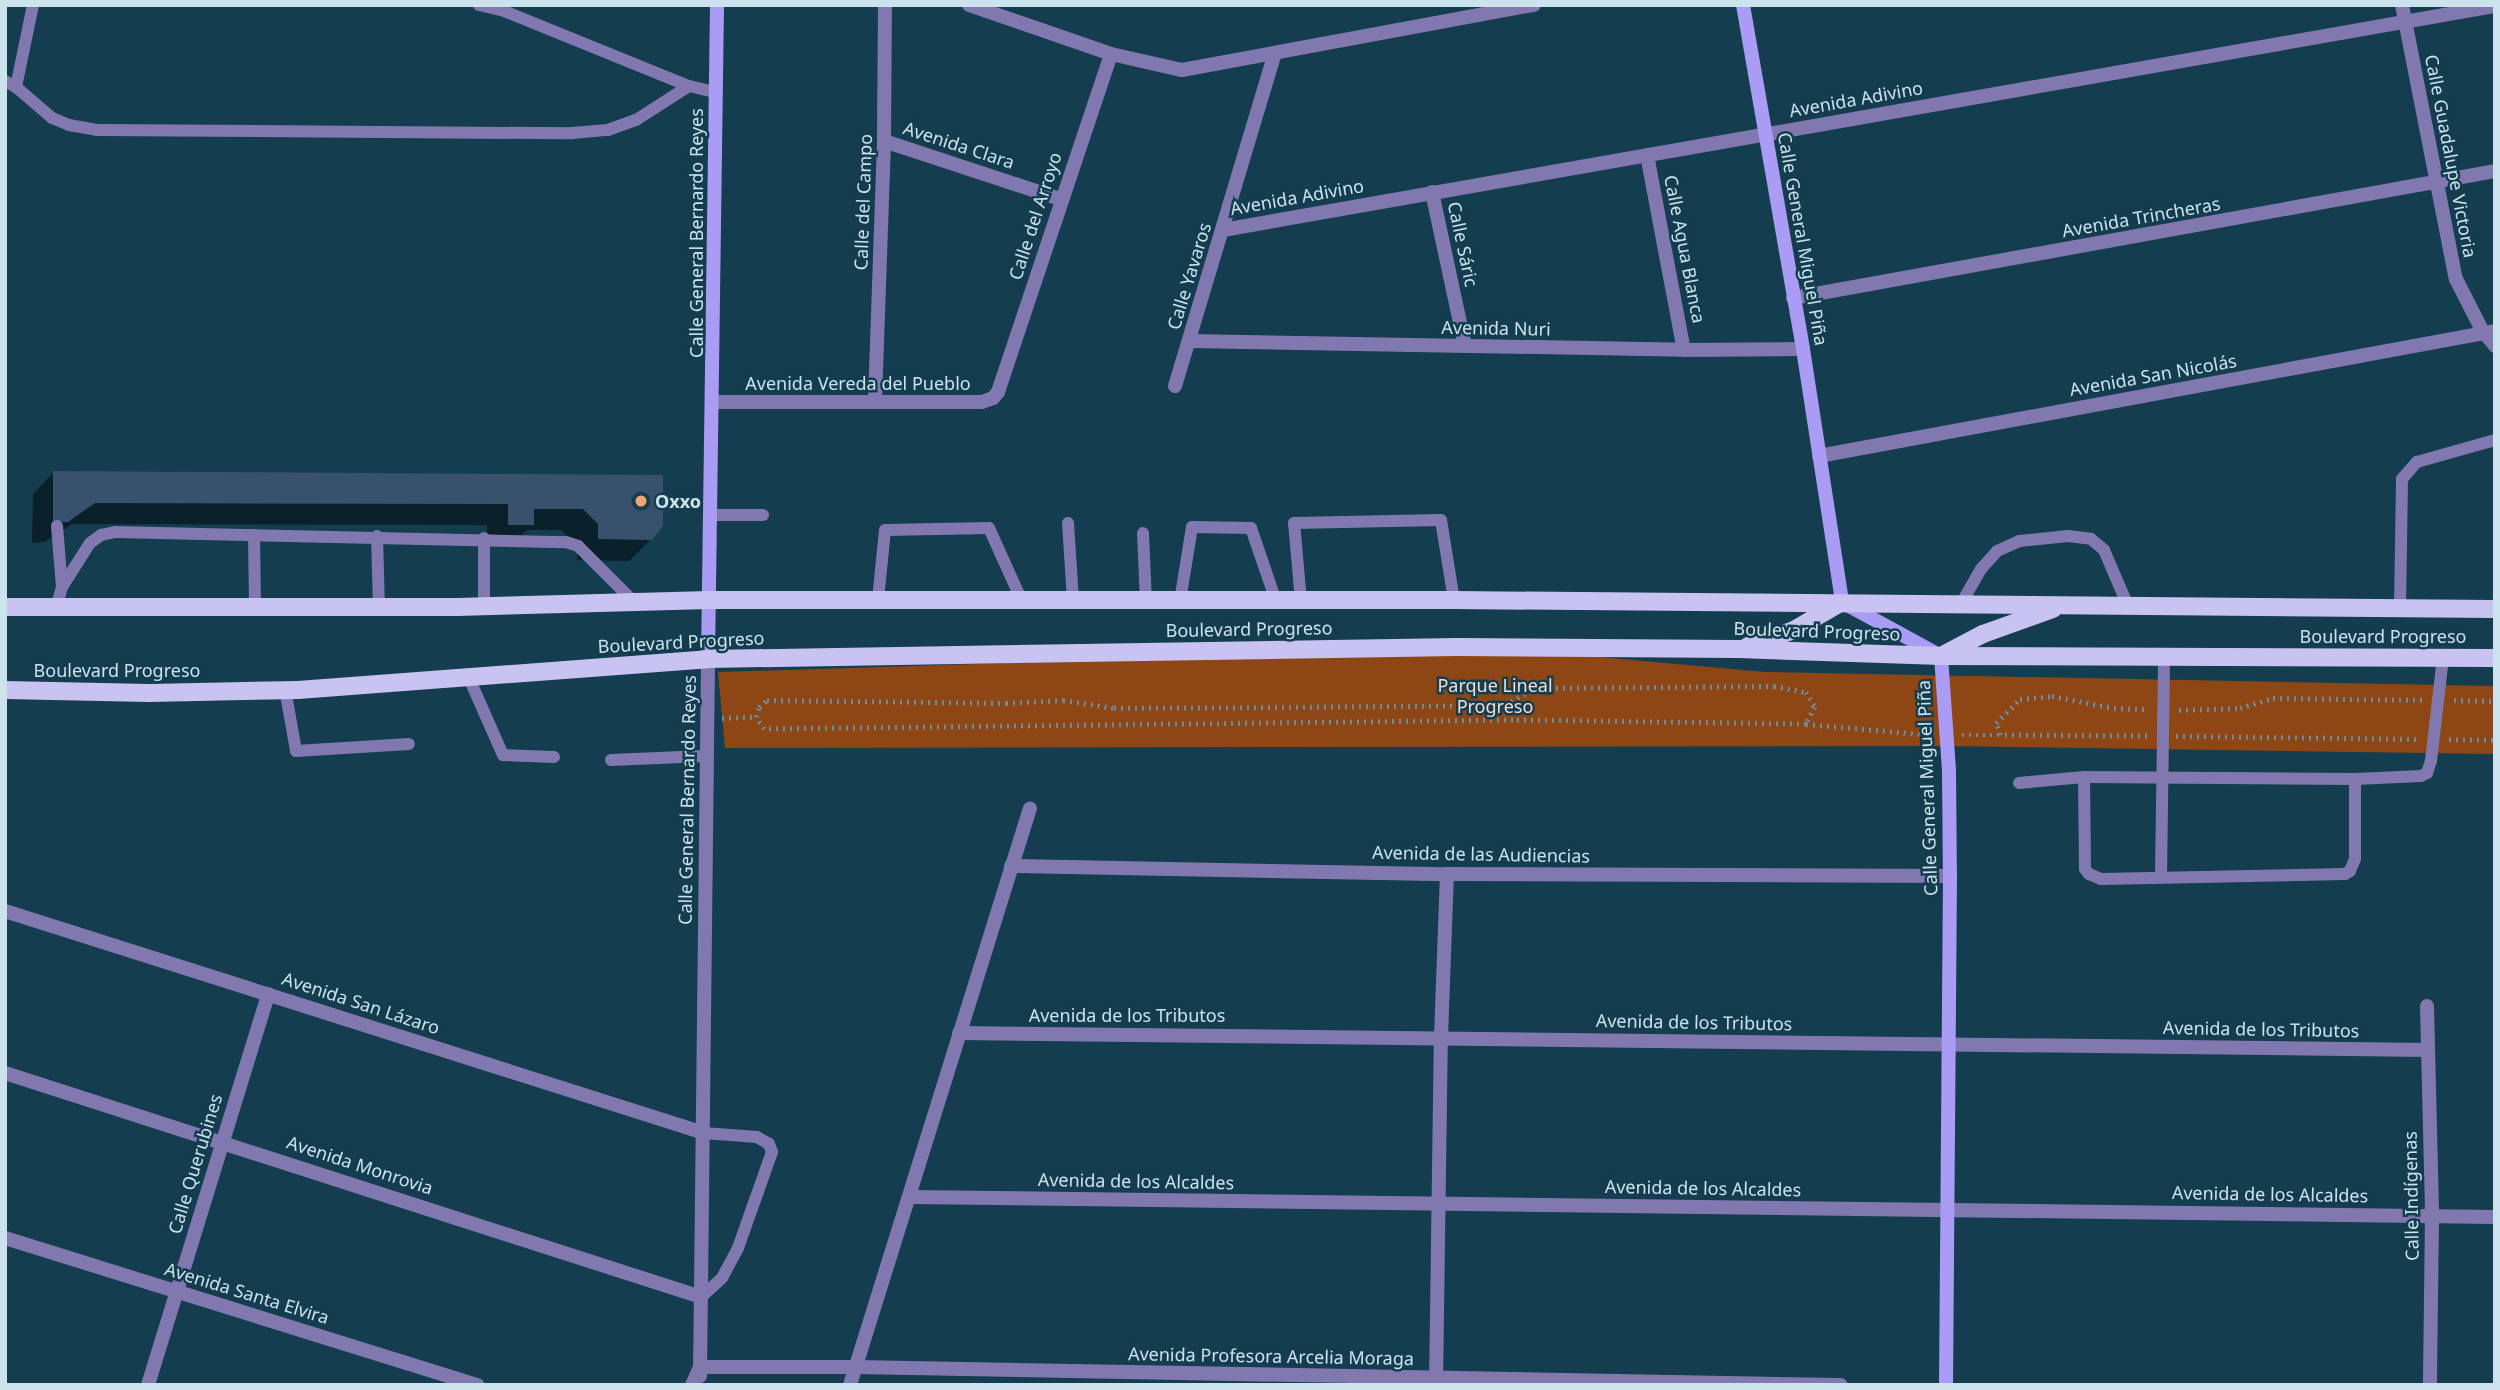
<!DOCTYPE html>
<html>
<head>
<meta charset="utf-8">
<style>
	body { margin:0 }
	#map { position:relative; width:2500px; height:1390px; overflow:hidden; background:#143d4f; font-family:"Noto Sans",sans-serif }
	div>[style] { position:absolute }
	.green>* { inset:0; background:#8e4714 }
	.shadow>* { inset:0; background:#0007 }
	.building>* { inset:0; background:#38526d }
	.path>* { height:4.5px; margin-top:-2.25px; transform-origin:0; background:repeating-linear-gradient(90deg,#6c8c9b 0 2px,transparent 0 7px) }
	.lane>* { height:12px; margin:-6px; padding:0 6px; transform-origin:6px; border-radius:6px; background:#8178b0 }
	.street>* { height:14px; margin:-7px; padding:0 7px; transform-origin:7px; border-radius:7px; background:#8178b0 }
	.secondary>* { height:14px; margin:-7px; padding:0 7px; transform-origin:7px; border-radius:7px; background:#aa9bf4 }
	.primary>* { height:18px; margin:-9px; padding:0 9px; transform-origin:9px; border-radius:9px; background:#c9c3f1 }
	.dots>* { width:19px; height:19px; translate:-50% -50%; box-sizing:border-box; border:4px solid #143d4f; border-radius:50% }
	span { translate:-50% -50%; white-space:nowrap; text-align:center; line-height:1.15; -webkit-text-stroke:5px #143d4f; paint-order:stroke }
	.street-label { font-size:18px; color:#cce2ed }
	.poi-label { font-size:18px; color:#cce2ed; font-weight:700 }
	.left { translate:0 -50%; text-align:left }
	.park-label { font-size:18px; color:#f4ddd0 }
	.frame { position:absolute; inset:0; border:7px solid #cce2ed; pointer-events:none }
</style>
</head>
<body>
<div id="map">
	<div class="green">
		<div style="clip-path:polygon(1498px 648px,1765px 672px,2495px 686px,2495px 754px,1940px 746px,725px 748px,718px 672px)"></div>
	</div>
	<div class="shadow">
		<div style="clip-path:polygon(54px 472px,661px 477px,651px 539px,629px 561px,577px 560px,578px 546px,561px 530px,527px 530px,511px 545px,487px 545px,487px 525px,72px 524px,45px 542px,32px 543px,33px 494px)"></div>
	</div>
	<div class="building">
		<div style="clip-path:polygon(53px 471px,663px 475px,663px 526px,652px 540px,598px 539px,598px 524px,583px 509px,534px 509px,534px 525px,508px 525px,508px 504px,95px 503px,68px 522px,53px 522px)"></div>
	</div>
	<div class="path">
		<div style="left:1774px;top:686px;width:33px;rotate:11deg"></div>
		<div style="left:1806px;top:692px;width:17px;rotate:59deg"></div>
		<div style="left:1815px;top:707px;width:19px;rotate:118deg"></div>
		<div style="left:1806px;top:724px;width:293px;rotate:-179.2deg"></div>
		<div style="left:1513px;top:720px;width:749px;rotate:179.31deg"></div>
		<div style="left:764px;top:729px;width:14px;rotate:-124deg"></div>
		<div style="left:756px;top:717px;width:10px;rotate:-73deg"></div>
		<div style="left:759px;top:707px;width:11px;rotate:-41deg"></div>
		<div style="left:767px;top:700px;width:239px;rotate:0.7deg"></div>
		<div style="left:1006px;top:703px;width:57px;rotate:-3deg"></div>
		<div style="left:1063px;top:700px;width:52px;rotate:8.9deg"></div>
		<div style="left:1114px;top:708px;width:391px;rotate:-0.4deg"></div>
		<div style="left:1505px;top:705px;width:34px;rotate:-30deg"></div>
		<div style="left:1535px;top:688px;width:239px;rotate:-0.5deg"></div>
		<div style="left:2454px;top:700px;width:41px;rotate:1.4deg"></div>
		<div style="left:2179px;top:710px;width:61px;rotate:-1.9deg"></div>
		<div style="left:2240px;top:708px;width:34px;rotate:-17deg"></div>
		<div style="left:2273px;top:698px;width:151px;rotate:0.8deg"></div>
		<div style="left:722px;top:718px;width:34px;rotate:-2deg"></div>
		<div style="left:1806px;top:724px;width:126px;rotate:5deg"></div>
		<div style="left:1962px;top:735px;width:38px"></div>
		<div style="left:2147px;top:736px;width:147px;rotate:-179.6deg"></div>
		<div style="left:2000px;top:735px;width:13px;rotate:-108deg"></div>
		<div style="left:1996px;top:723px;width:34px;rotate:-45deg"></div>
		<div style="left:2020px;top:699px;width:32px;rotate:-5deg"></div>
		<div style="left:2052px;top:696px;width:63px;rotate:11deg"></div>
		<div style="left:2114px;top:708px;width:35px;rotate:2deg"></div>
		<div style="left:2176px;top:736px;width:244px;rotate:0.7deg"></div>
		<div style="left:2449px;top:739px;width:46px;rotate:1.2deg"></div>
	</div>
	<div class="lane">
		<div style="left:479px;top:5px;width:26px;rotate:13deg"></div>
		<div style="left:504px;top:11px;width:200px;rotate:22.1deg"></div>
		<div style="left:689px;top:86px;width:28px;rotate:13deg"></div>
		<div style="left:5px;top:81px;width:13px;rotate:29deg"></div>
		<div style="left:16px;top:87px;width:84px;rotate:-78.3deg"></div>
		<div style="left:16px;top:87px;width:48px;rotate:40.7deg"></div>
		<div style="left:52px;top:118px;width:18px;rotate:22deg"></div>
		<div style="left:69px;top:125px;width:28px;rotate:10deg"></div>
		<div style="left:97px;top:130px;width:475px;rotate:0.4deg"></div>
		<div style="left:572px;top:133px;width:36px;rotate:-5deg"></div>
		<div style="left:608px;top:130px;width:30px;rotate:-20deg"></div>
		<div style="left:636px;top:120px;width:63px;rotate:-32.7deg"></div>
		<div style="left:2484px;top:334px;width:17px;rotate:50deg"></div>
		<div style="left:711px;top:515px;width:52px"></div>
		<div style="left:1068px;top:523px;width:78px;rotate:86.3deg"></div>
		<div style="left:57px;top:526px;width:61px;rotate:85.3deg"></div>
		<div style="left:1143px;top:533px;width:68px;rotate:87.5deg"></div>
		<div style="left:254px;top:535px;width:73px;rotate:89.2deg"></div>
		<div style="left:377px;top:536px;width:71px;rotate:88.4deg"></div>
		<div style="left:878px;top:600px;width:70px;rotate:-84.3deg"></div>
		<div style="left:885px;top:530px;width:104px;rotate:-1.1deg"></div>
		<div style="left:989px;top:528px;width:80px;rotate:65.7deg"></div>
		<div style="left:1180px;top:601px;width:75px;rotate:-80.8deg"></div>
		<div style="left:1192px;top:527px;width:59px;rotate:1deg"></div>
		<div style="left:1251px;top:528px;width:77px;rotate:71.1deg"></div>
		<div style="left:1301px;top:601px;width:78px;rotate:-95.1deg"></div>
		<div style="left:1294px;top:523px;width:147px;rotate:-1.2deg"></div>
		<div style="left:1441px;top:520px;width:81px;rotate:80.8deg"></div>
		<div style="left:1961px;top:604px;width:40px;rotate:-60.3deg"></div>
		<div style="left:1981px;top:569px;width:24px;rotate:-48deg"></div>
		<div style="left:1997px;top:551px;width:24px;rotate:-24deg"></div>
		<div style="left:2019px;top:541px;width:49px;rotate:-5.8deg"></div>
		<div style="left:2068px;top:536px;width:23px;rotate:7deg"></div>
		<div style="left:2091px;top:539px;width:17px;rotate:40deg"></div>
		<div style="left:2104px;top:550px;width:61px;rotate:66.8deg"></div>
		<div style="left:484px;top:606px;width:68px;rotate:-90deg"></div>
		<div style="left:56px;top:608px;width:22px;rotate:-74deg"></div>
		<div style="left:62px;top:587px;width:52px;rotate:-57.5deg"></div>
		<div style="left:90px;top:543px;width:14px;rotate:-36deg"></div>
		<div style="left:101px;top:535px;width:14px;rotate:-12deg"></div>
		<div style="left:115px;top:532px;width:451px;rotate:1.3deg"></div>
		<div style="left:566px;top:542px;width:13px;rotate:18deg"></div>
		<div style="left:578px;top:546px;width:79px;rotate:45deg"></div>
		<div style="left:2400px;top:608px;width:129px;rotate:-89.1deg"></div>
		<div style="left:2402px;top:479px;width:23px;rotate:-49deg"></div>
		<div style="left:2417px;top:462px;width:81px;rotate:-15.8deg"></div>
		<div style="left:469px;top:678px;width:84px;rotate:66.2deg"></div>
		<div style="left:503px;top:755px;width:51px;rotate:2.2deg"></div>
		<div style="left:285px;top:689px;width:63px;rotate:79.9deg"></div>
		<div style="left:296px;top:751px;width:113px;rotate:-3.5deg"></div>
		<div style="left:611px;top:760px;width:94px;rotate:-2.4deg"></div>
		<div style="left:2355px;top:779px;width:80px;rotate:90deg"></div>
		<div style="left:2355px;top:859px;width:13px;rotate:113deg"></div>
		<div style="left:2350px;top:871px;width:6px;rotate:149deg"></div>
		<div style="left:2345px;top:874px;width:244px;rotate:178.8deg"></div>
		<div style="left:2101px;top:879px;width:13px;rotate:-157deg"></div>
		<div style="left:2089px;top:874px;width:6px;rotate:-129deg"></div>
		<div style="left:2085px;top:869px;width:92px;rotate:-90.6deg"></div>
		<div style="left:2084px;top:777px;width:271px;rotate:0.4deg"></div>
		<div style="left:2355px;top:779px;width:66px;rotate:-2.6deg"></div>
		<div style="left:2421px;top:776px;width:7px;rotate:-27deg"></div>
		<div style="left:2427px;top:773px;width:13px;rotate:-72deg"></div>
		<div style="left:2431px;top:761px;width:105px;rotate:-83.4deg"></div>
		<div style="left:2019px;top:783px;width:65px;rotate:-5.3deg"></div>
		<div style="left:2161px;top:877px;width:220px;rotate:-89.2deg"></div>
		<div style="left:701px;top:1297px;width:28px;rotate:-42deg"></div>
		<div style="left:722px;top:1278px;width:34px;rotate:-62deg"></div>
		<div style="left:738px;top:1248px;width:102px;rotate:-70.5deg"></div>
		<div style="left:772px;top:1152px;width:9px;rotate:-111deg"></div>
		<div style="left:769px;top:1144px;width:14px;rotate:-150deg"></div>
		<div style="left:757px;top:1137px;width:53px;rotate:-175.7deg"></div>
	</div>
	<div class="street">
		<div style="left:969px;top:5px;width:150px;rotate:19deg"></div>
		<div style="left:1111px;top:54px;width:73px;rotate:12.7deg"></div>
		<div style="left:1182px;top:70px;width:358px;rotate:-10.5deg"></div>
		<div style="left:2402px;top:5px;width:279px;rotate:78.9deg"></div>
		<div style="left:2456px;top:279px;width:62px;rotate:63deg"></div>
		<div style="left:884px;top:141px;width:185px;rotate:18.2deg"></div>
		<div style="left:1647px;top:155px;width:198px;rotate:79.3deg"></div>
		<div style="left:1432px;top:192px;width:157px;rotate:77.9deg"></div>
		<div style="left:1223px;top:230px;width:1292px;rotate:-9.99deg"></div>
		<div style="left:1793px;top:298px;width:713px;rotate:-10.25deg"></div>
		<div style="left:1189px;top:341px;width:495px;rotate:1deg"></div>
		<div style="left:1684px;top:350px;width:119px;rotate:-0.5deg"></div>
		<div style="left:1175px;top:386px;width:345px;rotate:-73.3deg"></div>
		<div style="left:875px;top:400px;width:259px;rotate:-88deg"></div>
		<div style="left:884px;top:141px;width:136px;rotate:-89.6deg"></div>
		<div style="left:713px;top:402px;width:269px"></div>
		<div style="left:982px;top:402px;width:12px;rotate:-20deg"></div>
		<div style="left:993px;top:398px;width:8px;rotate:-50deg"></div>
		<div style="left:998px;top:392px;width:356px;rotate:-71.5deg"></div>
		<div style="left:1819px;top:456px;width:687px;rotate:-10.48deg"></div>
		<div style="left:1011px;top:866px;width:436px;rotate:1.1deg"></div>
		<div style="left:1447px;top:874px;width:503px;rotate:0.23deg"></div>
		<div style="left:5px;top:911px;width:733px;rotate:17.62deg"></div>
		<div style="left:2427px;top:1006px;width:209px;rotate:88.6deg"></div>
		<div style="left:2432px;top:1215px;width:170px;rotate:90.7deg"></div>
		<div style="left:959px;top:1033px;width:1469px;rotate:0.66deg"></div>
		<div style="left:5px;top:1073px;width:731px;rotate:17.84deg"></div>
		<div style="left:910px;top:1197px;width:1585px;rotate:0.72deg"></div>
		<div style="left:5px;top:1238px;width:495px;rotate:17.3deg"></div>
		<div style="left:700px;top:1376px;width:717px;rotate:-89.36deg"></div>
		<div style="left:148px;top:1385px;width:409px;rotate:-72.9deg"></div>
		<div style="left:692px;top:1385px;width:20px;rotate:-66deg"></div>
		<div style="left:700px;top:1367px;width:156px"></div>
		<div style="left:856px;top:1367px;width:985px;rotate:1.05deg"></div>
		<div style="left:850px;top:1385px;width:604px;rotate:-72.67deg"></div>
		<div style="left:1436px;top:1385px;width:348px;rotate:-89.2deg"></div>
		<div style="left:1441px;top:1037px;width:163px;rotate:-87.9deg"></div>
	</div>
	<div class="secondary">
		<div style="left:1743px;top:5px;width:349px;rotate:80.1deg"></div>
		<div style="left:1803px;top:349px;width:256px;rotate:81.2deg"></div>
		<div style="left:1842px;top:602px;width:113px;rotate:28.6deg"></div>
		<div style="left:1941px;top:656px;width:114px;rotate:86deg"></div>
		<div style="left:1949px;top:770px;width:106px;rotate:89.5deg"></div>
		<div style="left:1950px;top:876px;width:509px;rotate:90.45deg"></div>
		<div style="left:708px;top:659px;width:654px;rotate:-89.21deg"></div>
	</div>
	<div class="primary">
		<div style="left:5px;top:607px;width:452px"></div>
		<div style="left:457px;top:607px;width:252px;rotate:-1.6deg"></div>
		<div style="left:709px;top:600px;width:745px"></div>
		<div style="left:1454px;top:600px;width:1041px;rotate:0.5deg"></div>
		<div style="left:1748px;top:646px;width:49px;rotate:-19.2deg"></div>
		<div style="left:1794px;top:630px;width:53px;rotate:-30.4deg"></div>
		<div style="left:1943px;top:655px;width:45px;rotate:-27.7deg"></div>
		<div style="left:1983px;top:634px;width:74px;rotate:-19.7deg"></div>
		<div style="left:5px;top:690px;width:144px;rotate:1.2deg"></div>
		<div style="left:149px;top:693px;width:149px;rotate:-1.2deg"></div>
		<div style="left:298px;top:690px;width:411px;rotate:-4.3deg"></div>
		<div style="left:708px;top:659px;width:749px;rotate:-0.92deg"></div>
		<div style="left:1457px;top:647px;width:281px;rotate:0.4deg"></div>
		<div style="left:1738px;top:649px;width:203px;rotate:2deg"></div>
		<div style="left:1941px;top:656px;width:554px;rotate:0.21deg"></div>
	</div>
	<div class="dots">
		<div style="left:641px;top:501px;background:#efa377"></div>
	</div>
	<div class="street-label">
		<span style="left:1856px;top:99px;rotate:-10deg">Avenida Adivino</span>
		<span style="left:959px;top:145px;rotate:18deg">Avenida Clara</span>
		<span style="left:2451px;top:156px;rotate:79deg">Calle Guadalupe Victoria</span>
		<span style="left:1297px;top:197px;rotate:-10deg">Avenida Adivino</span>
		<span style="left:863px;top:202px;rotate:-88deg">Calle del Campo</span>
		<span style="left:1035px;top:216px;rotate:-72deg">Calle del Arroyo</span>
		<span style="left:2141px;top:217px;rotate:-10deg">Avenida Trincheras</span>
		<span style="left:696px;top:233px;rotate:-90deg">Calle General Bernardo Reyes</span>
		<span style="left:1803px;top:239px;rotate:80deg">Calle General Miguel Piña</span>
		<span style="left:1463px;top:244px;rotate:78deg">Calle Sáric</span>
		<span style="left:1685px;top:249px;rotate:79deg">Calle Agua Blanca</span>
		<span style="left:1189px;top:276px;rotate:-73deg">Calle Yavaros</span>
		<span style="left:1496px;top:328px;rotate:1deg">Avenida Nuri</span>
		<span style="left:2153px;top:375px;rotate:-10deg">Avenida San Nicolás</span>
		<span style="left:858px;top:383px">Avenida Vereda del Pueblo</span>
		<span style="left:1249px;top:629px;rotate:-1deg">Boulevard Progreso</span>
		<span style="left:1817px;top:631px;rotate:2deg">Boulevard Progreso</span>
		<span style="left:2383px;top:636px">Boulevard Progreso</span>
		<span style="left:681px;top:642px;rotate:-3deg">Boulevard Progreso</span>
		<span style="left:117px;top:670px">Boulevard Progreso</span>
		<span style="left:1927px;top:788px;rotate:-92deg">Calle General Miguel Piña</span>
		<span style="left:687px;top:800px;rotate:-89deg">Calle General Bernardo Reyes</span>
		<span style="left:1481px;top:854px;rotate:1deg">Avenida de las Audiencias</span>
		<span style="left:361px;top:1003px;rotate:18deg">Avenida San Lázaro</span>
		<span style="left:1127px;top:1015px">Avenida de los Tributos</span>
		<span style="left:1694px;top:1022px;rotate:1deg">Avenida de los Tributos</span>
		<span style="left:2261px;top:1029px;rotate:1deg">Avenida de los Tributos</span>
		<span style="left:195px;top:1164px;rotate:-73deg">Calle Querubines</span>
		<span style="left:360px;top:1165px;rotate:18deg">Avenida Monrovia</span>
		<span style="left:1136px;top:1181px;rotate:1deg">Avenida de los Alcaldes</span>
		<span style="left:1703px;top:1188px;rotate:1deg">Avenida de los Alcaldes</span>
		<span style="left:2270px;top:1194px;rotate:1deg">Avenida de los Alcaldes</span>
		<span style="left:2411px;top:1196px;rotate:-91deg">Calle Indígenas</span>
		<span style="left:247px;top:1293px;rotate:17deg">Avenida Santa Elvira</span>
		<span style="left:1271px;top:1356px;rotate:1deg">Avenida Profesora Arcelia Moraga</span>
	</div>
	<div class="poi-label">
		<span class="left" style="left:655px;top:501px">Oxxo</span>
	</div>
	<div class="park-label">
		<span style="left:1495px;top:696px">Parque Lineal<br>Progreso</span>
	</div>
	<div class="frame"></div>
</div>
</body>
</html>
